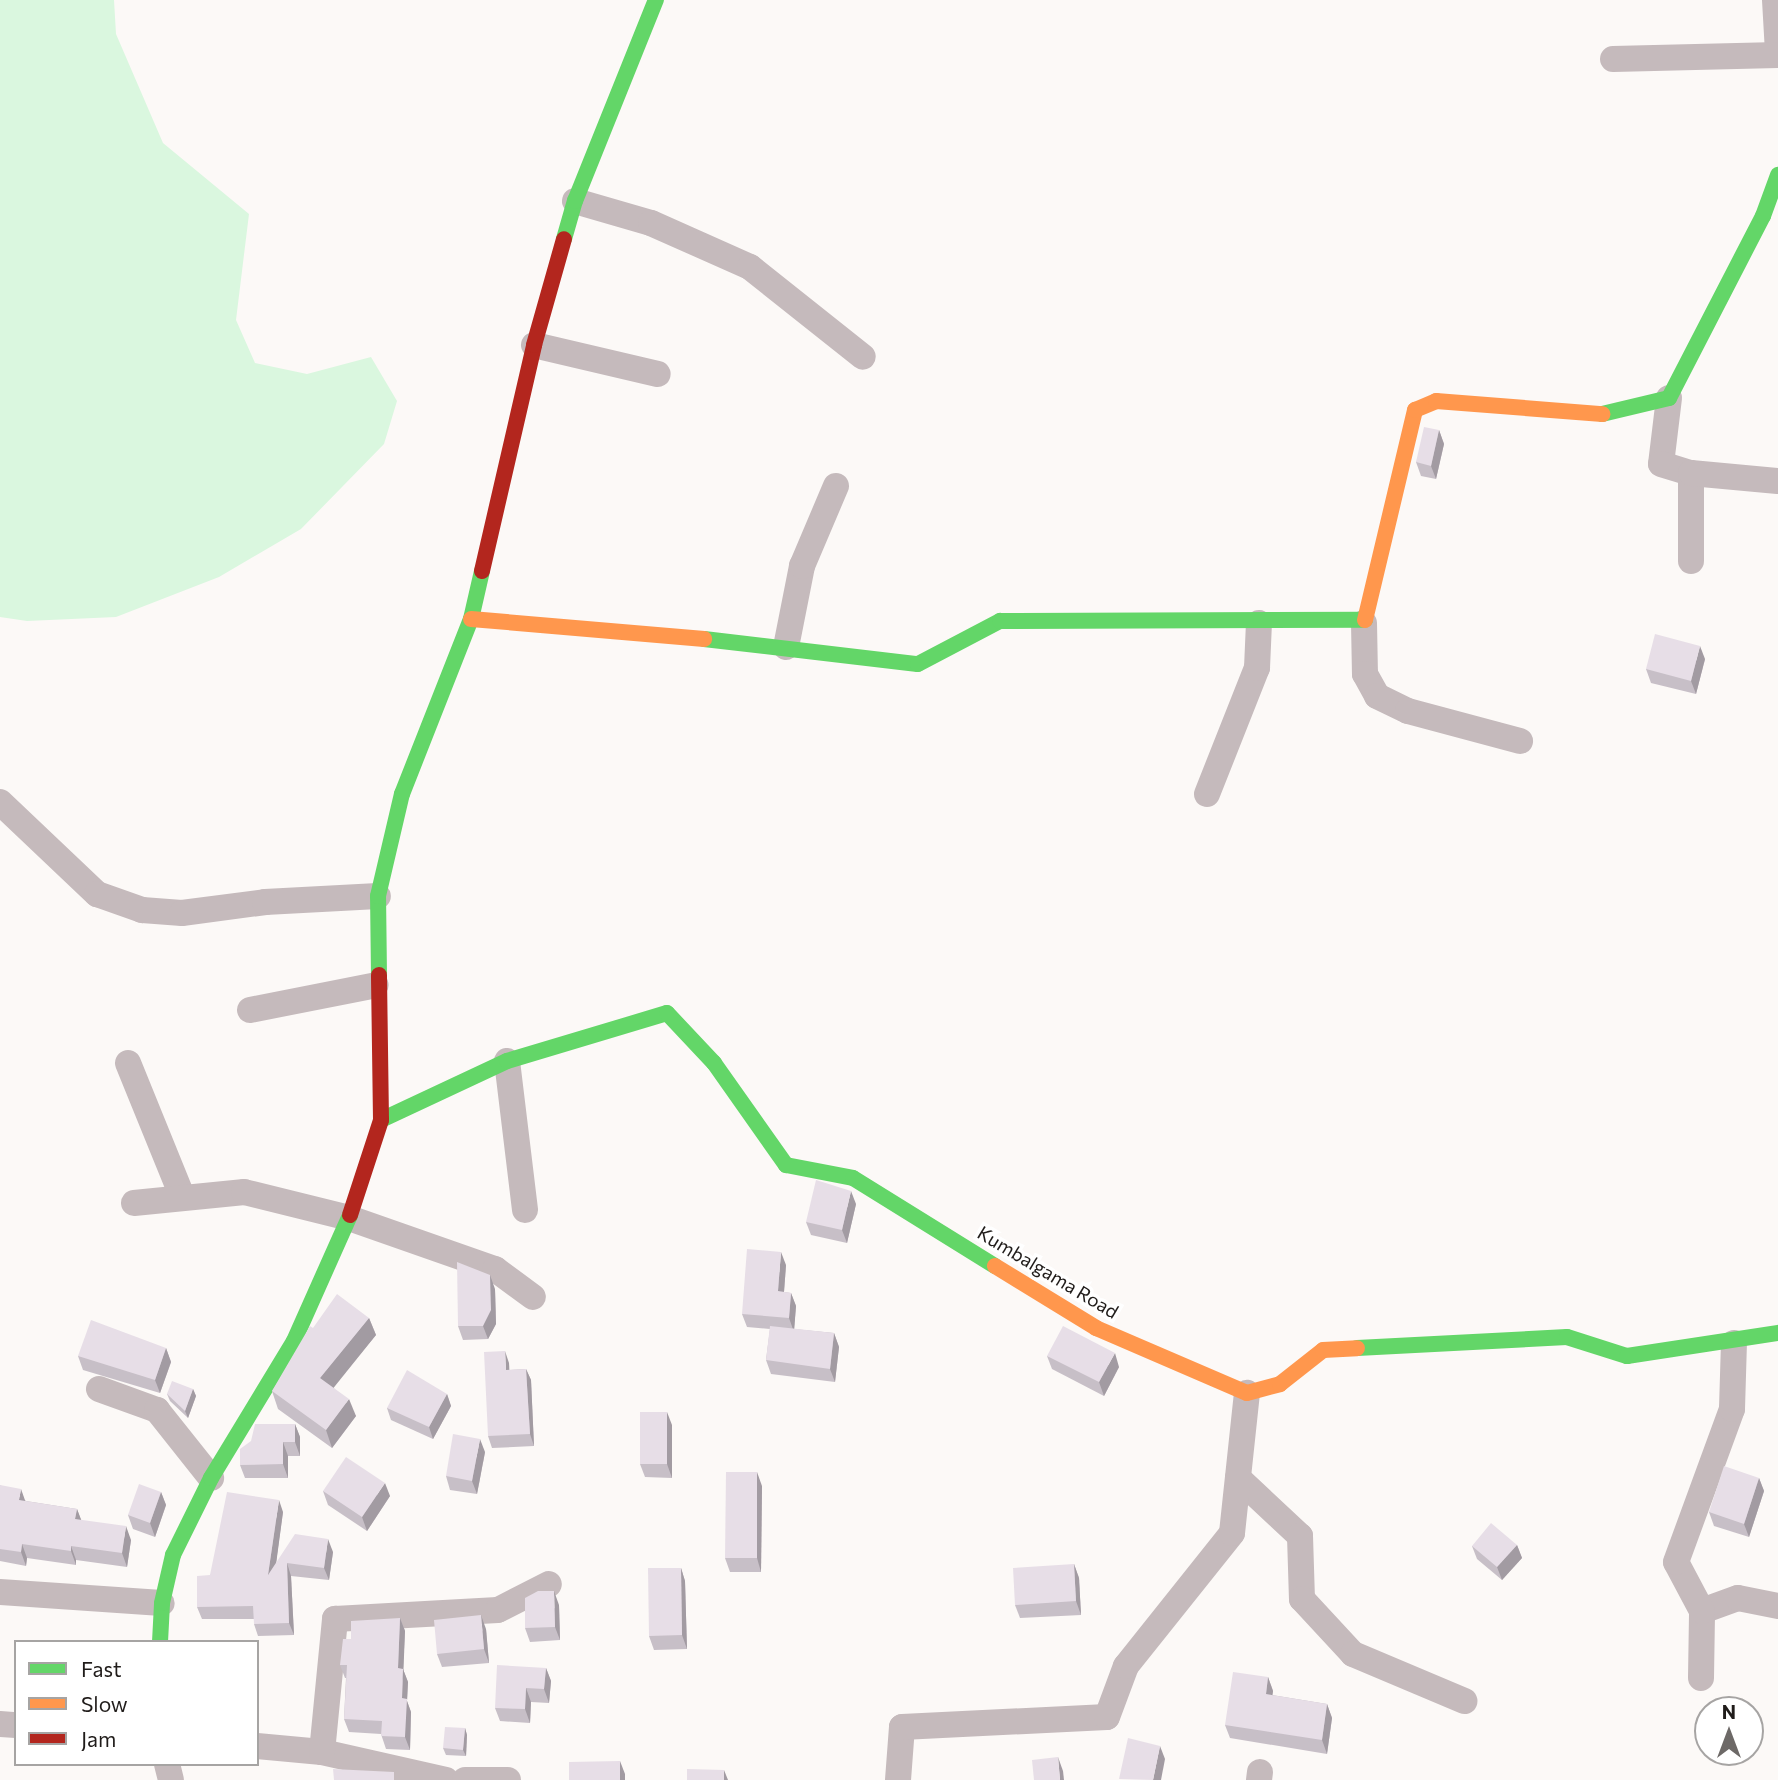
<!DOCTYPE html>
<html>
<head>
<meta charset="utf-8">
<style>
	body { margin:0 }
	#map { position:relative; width:1778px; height:1780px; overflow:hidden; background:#fcf9f7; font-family:Commissioner,sans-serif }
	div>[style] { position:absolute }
	.green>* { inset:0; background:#daf7df }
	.street>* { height:26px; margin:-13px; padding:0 13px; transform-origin:13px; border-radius:13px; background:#c5babc }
	.fast>* { height:16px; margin:-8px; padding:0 8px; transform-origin:8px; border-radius:8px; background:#63d668 }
	.slow>* { height:16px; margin:-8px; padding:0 8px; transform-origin:8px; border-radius:8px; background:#ff974d }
	.jam>* { height:16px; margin:-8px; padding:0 8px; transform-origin:8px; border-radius:8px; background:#b3261e }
	.wall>* { inset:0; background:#c7bfc7 }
	.shaded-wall>* { inset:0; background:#a29ba2 }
	.building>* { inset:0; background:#e7dee7 }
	span { translate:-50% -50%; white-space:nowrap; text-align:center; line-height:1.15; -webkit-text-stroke:7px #fff; paint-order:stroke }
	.street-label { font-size:19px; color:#201c1a }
	.legend { position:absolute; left:14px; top:1640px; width:245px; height:126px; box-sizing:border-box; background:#fff; border:2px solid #a6a4a3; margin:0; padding:9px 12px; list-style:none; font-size:21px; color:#201c1a }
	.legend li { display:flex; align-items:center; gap:14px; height:35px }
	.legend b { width:35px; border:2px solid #a6a4a3 }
	.north { position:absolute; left:1694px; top:1696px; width:70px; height:70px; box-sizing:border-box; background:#fff; border:2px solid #a6a4a3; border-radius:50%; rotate:0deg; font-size:19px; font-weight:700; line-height:28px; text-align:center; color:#201c1a }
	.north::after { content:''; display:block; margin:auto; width:24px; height:32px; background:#6d6967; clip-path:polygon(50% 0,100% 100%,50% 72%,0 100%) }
</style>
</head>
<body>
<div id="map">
	<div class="green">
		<div style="clip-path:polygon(0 0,114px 0,116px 34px,163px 143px,249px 214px,236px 320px,255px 363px,307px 374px,371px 357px,397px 401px,384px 444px,301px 529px,219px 577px,116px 617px,27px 621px,0 617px)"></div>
	</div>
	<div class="street">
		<div style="left:1775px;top:0;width:52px;rotate:86.7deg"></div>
		<div style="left:1613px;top:59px;width:165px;rotate:-1.4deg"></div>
		<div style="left:575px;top:201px;width:79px;rotate:16.1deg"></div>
		<div style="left:651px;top:223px;width:108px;rotate:24deg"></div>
		<div style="left:750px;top:267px;width:144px;rotate:38.5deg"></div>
		<div style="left:534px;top:345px;width:127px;rotate:13.2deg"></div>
		<div style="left:1669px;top:398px;width:66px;rotate:96.9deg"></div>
		<div style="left:1661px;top:464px;width:31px;rotate:17deg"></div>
		<div style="left:1691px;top:473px;width:88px;rotate:90deg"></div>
		<div style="left:1691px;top:473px;width:87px;rotate:5.3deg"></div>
		<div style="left:1364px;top:623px;width:51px;rotate:88.9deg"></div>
		<div style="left:1365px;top:674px;width:25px;rotate:61deg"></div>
		<div style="left:1377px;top:696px;width:34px;rotate:26deg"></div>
		<div style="left:1408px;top:711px;width:116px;rotate:15deg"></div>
		<div style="left:786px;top:647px;width:83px;rotate:-78.8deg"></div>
		<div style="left:802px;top:566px;width:87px;rotate:-67deg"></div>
		<div style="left:1207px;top:794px;width:136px;rotate:-68.4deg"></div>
		<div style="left:1257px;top:668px;width:45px;rotate:-87.5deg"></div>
		<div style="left:0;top:802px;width:134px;rotate:43.5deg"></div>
		<div style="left:97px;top:894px;width:48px;rotate:19.6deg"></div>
		<div style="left:142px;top:910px;width:40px;rotate:4.3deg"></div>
		<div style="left:182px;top:913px;width:84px;rotate:-7.5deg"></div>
		<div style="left:265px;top:902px;width:113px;rotate:-3deg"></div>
		<div style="left:250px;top:1010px;width:128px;rotate:-11.2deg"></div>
		<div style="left:507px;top:1061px;width:150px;rotate:83.1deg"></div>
		<div style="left:128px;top:1063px;width:144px;rotate:67.9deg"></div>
		<div style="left:134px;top:1203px;width:111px;rotate:-5.7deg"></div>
		<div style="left:244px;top:1192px;width:108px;rotate:13.9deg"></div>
		<div style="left:349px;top:1218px;width:155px;rotate:19.3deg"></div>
		<div style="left:495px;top:1269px;width:47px;rotate:36.4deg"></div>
		<div style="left:99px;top:1389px;width:62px;rotate:19.9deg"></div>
		<div style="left:157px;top:1410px;width:87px;rotate:51.5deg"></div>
		<div style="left:1238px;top:1478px;width:85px;rotate:43.1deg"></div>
		<div style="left:1300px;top:1536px;width:63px;rotate:88.2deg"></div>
		<div style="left:1302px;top:1599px;width:75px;rotate:47.2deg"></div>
		<div style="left:1353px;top:1654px;width:121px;rotate:22.9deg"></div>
		<div style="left:0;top:1592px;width:162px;rotate:3.9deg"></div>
		<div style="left:1702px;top:1611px;width:38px;rotate:-20deg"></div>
		<div style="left:1738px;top:1598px;width:41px;rotate:11.3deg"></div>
		<div style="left:1701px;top:1678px;width:67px;rotate:-89.1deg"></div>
		<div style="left:1702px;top:1611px;width:55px;rotate:-118deg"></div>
		<div style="left:1676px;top:1562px;width:163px;rotate:-69.9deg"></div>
		<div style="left:1732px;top:1409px;width:66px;rotate:-88.3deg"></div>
		<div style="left:0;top:1724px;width:16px;rotate:4deg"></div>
		<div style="left:257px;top:1746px;width:65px;rotate:5.3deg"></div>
		<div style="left:322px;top:1752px;width:127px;rotate:12.7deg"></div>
		<div style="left:322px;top:1752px;width:134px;rotate:-84.4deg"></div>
		<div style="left:335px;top:1619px;width:163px;rotate:-3.2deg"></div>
		<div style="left:498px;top:1610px;width:57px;rotate:-27deg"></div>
		<div style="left:167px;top:1764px;width:16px;rotate:76deg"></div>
		<div style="left:465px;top:1780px;width:43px"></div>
		<div style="left:898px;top:1780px;width:53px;rotate:-85.7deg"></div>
		<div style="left:902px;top:1727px;width:205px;rotate:-2.8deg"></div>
		<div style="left:1107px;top:1717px;width:54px;rotate:-69.6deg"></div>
		<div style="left:1126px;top:1666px;width:170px;rotate:-51.4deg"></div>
		<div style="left:1232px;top:1533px;width:141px;rotate:-83.9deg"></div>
		<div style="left:1259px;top:1780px;width:8px;rotate:-83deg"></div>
	</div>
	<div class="fast">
		<div style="left:564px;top:239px;width:40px;rotate:-74deg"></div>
		<div style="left:575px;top:201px;width:217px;rotate:-68.1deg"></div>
		<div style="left:1602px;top:414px;width:69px;rotate:-13.4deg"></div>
		<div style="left:1669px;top:398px;width:205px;rotate:-62.7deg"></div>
		<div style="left:1763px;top:216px;width:44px;rotate:-69.9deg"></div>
		<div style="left:704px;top:639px;width:215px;rotate:6.7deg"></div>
		<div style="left:918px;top:664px;width:93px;rotate:-27.7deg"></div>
		<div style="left:1000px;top:621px;width:365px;rotate:-0.2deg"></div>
		<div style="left:379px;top:975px;width:79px;rotate:-90.7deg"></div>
		<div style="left:378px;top:896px;width:105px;rotate:-76.8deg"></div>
		<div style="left:402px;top:794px;width:188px;rotate:-68.5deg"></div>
		<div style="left:471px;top:619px;width:49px;rotate:-77.1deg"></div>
		<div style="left:381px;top:1120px;width:139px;rotate:-25.1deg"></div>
		<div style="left:507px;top:1061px;width:167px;rotate:-16.7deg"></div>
		<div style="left:667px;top:1013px;width:69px;rotate:46.8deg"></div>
		<div style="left:714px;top:1063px;width:125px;rotate:54.8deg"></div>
		<div style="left:786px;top:1165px;width:68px;rotate:11deg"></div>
		<div style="left:853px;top:1178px;width:167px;rotate:31.8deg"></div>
		<div style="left:1357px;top:1348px;width:210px;rotate:-3deg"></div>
		<div style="left:1567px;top:1337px;width:63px;rotate:17.6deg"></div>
		<div style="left:1627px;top:1356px;width:153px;rotate:-8.7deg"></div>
		<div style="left:160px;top:1642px;width:39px;rotate:-87deg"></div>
		<div style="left:162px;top:1603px;width:49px;rotate:-77.1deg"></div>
		<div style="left:173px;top:1555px;width:86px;rotate:-63.7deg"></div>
		<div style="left:211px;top:1478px;width:160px;rotate:-58.8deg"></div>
		<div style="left:294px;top:1341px;width:138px;rotate:-66deg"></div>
	</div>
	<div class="slow">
		<div style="left:471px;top:619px;width:234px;rotate:4.9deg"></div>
		<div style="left:1365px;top:620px;width:216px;rotate:-76.6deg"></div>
		<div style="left:1415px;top:410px;width:23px;rotate:-23deg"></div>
		<div style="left:1436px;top:401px;width:167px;rotate:4.5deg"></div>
		<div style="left:995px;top:1266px;width:119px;rotate:31.5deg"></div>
		<div style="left:1096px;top:1328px;width:164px;rotate:23.3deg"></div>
		<div style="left:1247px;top:1393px;width:34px;rotate:-15deg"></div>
		<div style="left:1280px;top:1384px;width:55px;rotate:-38.3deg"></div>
		<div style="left:1323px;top:1350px;width:34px;rotate:-3deg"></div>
	</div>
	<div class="jam">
		<div style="left:482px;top:571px;width:232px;rotate:-77deg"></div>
		<div style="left:534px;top:345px;width:110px;rotate:-74.2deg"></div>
		<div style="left:350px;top:1215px;width:100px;rotate:-71.9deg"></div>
		<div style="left:381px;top:1120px;width:145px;rotate:-90.8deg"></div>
	</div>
	<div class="wall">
		<div style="clip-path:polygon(1439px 430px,1444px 444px,1436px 479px,1421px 476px,1416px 462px)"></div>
		<div style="clip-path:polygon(1705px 659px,1696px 694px,1651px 683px,1646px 669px)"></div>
		<div style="clip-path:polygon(856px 1204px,847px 1243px,811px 1235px,806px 1222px)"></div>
		<div style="clip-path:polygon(786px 1265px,784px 1292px,791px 1293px,796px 1306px,794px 1329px,834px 1333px,839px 1347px,835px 1382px,771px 1374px,766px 1360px,770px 1329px,747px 1327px,742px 1314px)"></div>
		<div style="clip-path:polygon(495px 1289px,496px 1324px,488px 1339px,463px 1340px,458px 1326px)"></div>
		<div style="clip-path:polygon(369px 1318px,376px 1335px,333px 1387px,356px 1416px,332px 1448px,278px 1409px,272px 1391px,313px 1328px)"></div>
		<div style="clip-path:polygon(166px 1348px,171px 1362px,160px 1393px,83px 1370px,78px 1356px)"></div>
		<div style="clip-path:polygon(1047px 1356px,1119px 1367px,1104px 1396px,1052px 1369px)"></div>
		<div style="clip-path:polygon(509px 1363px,509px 1370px,526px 1369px,531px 1380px,534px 1446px,492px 1448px,488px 1436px)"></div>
		<div style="clip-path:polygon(193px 1389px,196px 1396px,188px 1418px,170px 1401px,167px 1394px)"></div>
		<div style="clip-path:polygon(447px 1394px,451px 1406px,433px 1439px,391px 1420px,387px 1408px)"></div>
		<div style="clip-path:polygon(295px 1424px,300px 1437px,300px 1456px,288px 1456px,288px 1478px,245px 1478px,240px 1465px)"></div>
		<div style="clip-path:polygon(672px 1425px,672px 1478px,645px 1477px,640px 1464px)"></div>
		<div style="clip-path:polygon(485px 1452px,477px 1494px,450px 1490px,446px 1476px)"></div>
		<div style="clip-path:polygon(1759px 1478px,1764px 1491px,1749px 1537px,1714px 1526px,1709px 1512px)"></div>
		<div style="clip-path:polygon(0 1485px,26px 1501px,77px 1509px,81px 1520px,131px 1540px,127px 1567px,76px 1560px,76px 1565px,27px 1558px,26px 1566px,0 1561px)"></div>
		<div style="clip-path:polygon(762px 1486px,761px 1572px,730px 1572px,725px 1558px)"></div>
		<div style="clip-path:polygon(323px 1491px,390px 1496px,367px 1531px,328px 1505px)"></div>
		<div style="clip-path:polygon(161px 1492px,166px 1505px,155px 1537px,133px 1529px,128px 1515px)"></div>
		<div style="clip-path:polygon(283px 1512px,276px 1563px,333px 1552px,329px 1580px,291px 1576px,294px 1635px,258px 1636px,254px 1624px,254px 1619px,202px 1619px,197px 1607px,210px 1575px)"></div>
		<div style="clip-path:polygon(1517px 1545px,1522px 1558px,1502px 1580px,1477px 1559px,1472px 1546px)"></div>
		<div style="clip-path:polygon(1074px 1564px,1079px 1578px,1081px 1615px,1020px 1618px,1015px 1605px)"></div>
		<div style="clip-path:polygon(681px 1568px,685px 1581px,687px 1649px,654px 1650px,649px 1636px)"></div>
		<div style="clip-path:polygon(559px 1605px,560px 1640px,530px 1642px,525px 1628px)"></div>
		<div style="clip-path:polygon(400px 1618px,405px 1631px,403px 1669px,408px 1682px,407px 1701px,411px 1712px,410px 1750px,386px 1749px,381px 1734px,349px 1732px,344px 1719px,346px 1678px,345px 1678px,340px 1665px,351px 1639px)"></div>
		<div style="clip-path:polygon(486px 1629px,489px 1663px,442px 1667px,437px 1654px)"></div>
		<div style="clip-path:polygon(546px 1668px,551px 1681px,549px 1703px,531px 1702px,530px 1723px,500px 1721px,495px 1708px)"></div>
		<div style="clip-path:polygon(1268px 1677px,1273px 1691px,1272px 1695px,1327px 1704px,1332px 1718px,1327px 1754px,1230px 1738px,1225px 1725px)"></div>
		<div style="clip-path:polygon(465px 1728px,467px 1735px,466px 1756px,446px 1755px,443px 1748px)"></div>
	</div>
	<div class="shaded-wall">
		<div style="clip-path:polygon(1439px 430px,1444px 444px,1436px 479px,1431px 466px)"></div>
		<div style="clip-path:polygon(1700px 646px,1705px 659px,1696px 694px,1691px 681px)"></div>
		<div style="clip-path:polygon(851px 1191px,856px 1204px,847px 1243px,842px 1230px)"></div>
		<div style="clip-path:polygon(781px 1252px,786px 1265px,783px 1305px,778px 1291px)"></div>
		<div style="clip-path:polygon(490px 1275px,495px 1289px,496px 1324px,488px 1339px,483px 1326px)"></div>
		<div style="clip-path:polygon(791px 1293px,796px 1306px,794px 1332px,789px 1318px)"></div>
		<div style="clip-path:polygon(369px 1318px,376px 1335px,327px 1396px,320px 1378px)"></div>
		<div style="clip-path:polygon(834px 1333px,839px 1347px,835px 1382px,830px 1369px)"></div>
		<div style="clip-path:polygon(166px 1348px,171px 1362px,160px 1393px,155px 1380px)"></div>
		<div style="clip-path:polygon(505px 1351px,509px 1363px,510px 1381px,506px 1370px)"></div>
		<div style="clip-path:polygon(1115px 1353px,1119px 1367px,1104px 1396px,1099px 1382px)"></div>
		<div style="clip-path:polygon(526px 1369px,531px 1380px,534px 1446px,530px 1434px)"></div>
		<div style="clip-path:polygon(193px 1389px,196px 1396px,188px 1418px,185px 1411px)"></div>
		<div style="clip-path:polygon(447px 1394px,451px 1406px,433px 1439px,429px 1427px)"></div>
		<div style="clip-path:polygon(349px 1399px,356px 1416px,332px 1448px,326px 1430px)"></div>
		<div style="clip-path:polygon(667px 1412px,672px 1425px,672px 1478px,667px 1464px)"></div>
		<div style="clip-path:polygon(295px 1424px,300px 1437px,300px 1456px,295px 1442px)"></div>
		<div style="clip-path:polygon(480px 1439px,485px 1452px,477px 1494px,472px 1481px)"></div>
		<div style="clip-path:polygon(283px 1442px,288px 1456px,288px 1478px,283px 1464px)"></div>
		<div style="clip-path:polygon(757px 1472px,762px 1486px,761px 1572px,757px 1558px)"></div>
		<div style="clip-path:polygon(1759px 1478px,1764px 1491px,1749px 1537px,1744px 1524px)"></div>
		<div style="clip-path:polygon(385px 1483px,390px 1496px,367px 1531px,362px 1517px)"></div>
		<div style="clip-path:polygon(21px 1489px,26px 1503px,19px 1500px)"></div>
		<div style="clip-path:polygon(161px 1492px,166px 1505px,155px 1537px,150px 1523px)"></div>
		<div style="clip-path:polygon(279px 1500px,283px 1512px,273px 1587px,268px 1575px)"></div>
		<div style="clip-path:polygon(77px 1509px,82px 1522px,75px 1519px)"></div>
		<div style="clip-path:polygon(126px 1526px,131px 1540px,127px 1567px,122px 1553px)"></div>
		<div style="clip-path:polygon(328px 1539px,333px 1552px,329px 1580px,324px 1568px)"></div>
		<div style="clip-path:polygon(22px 1544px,27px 1558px,26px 1566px,21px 1552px)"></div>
		<div style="clip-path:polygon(1517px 1545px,1522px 1558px,1502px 1580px,1497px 1567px)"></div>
		<div style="clip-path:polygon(71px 1546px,76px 1560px,76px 1565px,71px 1551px)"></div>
		<div style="clip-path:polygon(287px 1563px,291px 1576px,294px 1635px,289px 1623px)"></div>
		<div style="clip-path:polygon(1074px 1564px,1079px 1578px,1081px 1615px,1076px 1601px)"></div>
		<div style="clip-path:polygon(681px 1568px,685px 1581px,687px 1649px,682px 1635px)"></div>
		<div style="clip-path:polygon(554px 1591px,559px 1605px,560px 1640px,555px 1627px)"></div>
		<div style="clip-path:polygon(481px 1615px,486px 1629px,489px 1663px,484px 1649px)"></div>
		<div style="clip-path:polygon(400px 1618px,405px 1631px,403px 1681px,398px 1668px)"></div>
		<div style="clip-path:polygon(546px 1668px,551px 1681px,549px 1703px,544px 1689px)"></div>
		<div style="clip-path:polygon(403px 1669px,408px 1682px,407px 1701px,411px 1712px,410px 1750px,405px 1737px,402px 1698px)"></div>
		<div style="clip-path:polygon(1268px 1677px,1273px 1691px,1271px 1708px,1266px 1694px)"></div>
		<div style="clip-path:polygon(526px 1688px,531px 1702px,530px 1723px,525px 1709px)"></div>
		<div style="clip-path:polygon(1327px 1704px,1332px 1718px,1327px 1754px,1322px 1740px)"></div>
		<div style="clip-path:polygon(465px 1728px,467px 1735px,466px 1756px,463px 1750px)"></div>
		<div style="clip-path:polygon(1160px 1746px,1165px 1759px,1161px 1780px,1153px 1780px)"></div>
		<div style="clip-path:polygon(1058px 1757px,1063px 1771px,1064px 1780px,1060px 1780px)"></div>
		<div style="clip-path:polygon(620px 1761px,625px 1774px,625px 1780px,620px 1780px)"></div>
		<div style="clip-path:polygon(724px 1770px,728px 1780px,724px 1780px)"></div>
	</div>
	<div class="building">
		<div style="clip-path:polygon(1424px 427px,1439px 430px,1431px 466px,1416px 462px)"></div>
		<div style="clip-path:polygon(1655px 634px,1700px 646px,1691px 681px,1646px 669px)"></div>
		<div style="clip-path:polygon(816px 1180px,851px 1191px,842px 1230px,806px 1222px)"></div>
		<div style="clip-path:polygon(747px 1249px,781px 1252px,778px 1291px,791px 1293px,789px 1318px,742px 1314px)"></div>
		<div style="clip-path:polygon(457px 1262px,490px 1275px,491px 1310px,483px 1326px,458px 1326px)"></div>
		<div style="clip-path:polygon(337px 1294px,369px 1318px,320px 1378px,349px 1399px,326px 1430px,272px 1391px,310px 1326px,313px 1328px)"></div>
		<div style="clip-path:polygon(91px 1320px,166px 1348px,155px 1380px,78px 1356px)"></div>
		<div style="clip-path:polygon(770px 1326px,834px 1333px,830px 1369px,766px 1360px)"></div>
		<div style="clip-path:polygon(1063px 1326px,1115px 1353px,1099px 1382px,1047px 1356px)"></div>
		<div style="clip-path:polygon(505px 1351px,506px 1370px,526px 1369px,530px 1434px,488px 1436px,484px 1352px)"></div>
		<div style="clip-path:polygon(407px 1370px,447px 1394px,429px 1427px,387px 1408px)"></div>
		<div style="clip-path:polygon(172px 1381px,193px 1389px,185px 1411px,167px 1394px)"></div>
		<div style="clip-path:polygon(640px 1412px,667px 1412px,667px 1464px,640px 1464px)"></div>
		<div style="clip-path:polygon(255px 1424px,295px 1424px,295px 1442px,283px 1442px,283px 1464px,240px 1465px,240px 1449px,251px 1441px)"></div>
		<div style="clip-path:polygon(453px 1434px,480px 1439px,472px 1481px,446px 1476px)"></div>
		<div style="clip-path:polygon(346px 1457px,385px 1483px,362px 1517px,323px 1491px)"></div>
		<div style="clip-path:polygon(1724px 1466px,1759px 1478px,1744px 1524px,1709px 1512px)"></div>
		<div style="clip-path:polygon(726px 1472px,757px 1472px,757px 1558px,725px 1558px)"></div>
		<div style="clip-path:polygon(139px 1484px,161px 1492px,150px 1523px,128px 1515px)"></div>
		<div style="clip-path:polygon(0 1485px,21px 1489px,19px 1500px,77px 1509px,75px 1519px,126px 1526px,122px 1553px,71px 1546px,71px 1551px,22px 1544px,21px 1552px,0 1549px)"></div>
		<div style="clip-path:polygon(227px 1492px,279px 1500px,268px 1575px,295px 1534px,328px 1539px,324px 1568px,287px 1563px,289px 1623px,254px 1624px,253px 1606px,197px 1607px,197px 1576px,210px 1575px)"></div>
		<div style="clip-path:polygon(1491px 1523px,1517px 1545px,1497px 1567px,1472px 1546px)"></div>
		<div style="clip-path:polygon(1074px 1564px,1076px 1601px,1015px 1605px,1013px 1568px)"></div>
		<div style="clip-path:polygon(648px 1568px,681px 1568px,682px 1635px,649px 1636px)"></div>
		<div style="clip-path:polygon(538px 1591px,554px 1591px,555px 1627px,525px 1628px,525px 1598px)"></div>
		<div style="clip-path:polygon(481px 1615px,484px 1649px,437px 1654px,434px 1620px)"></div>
		<div style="clip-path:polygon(400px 1618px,398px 1668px,403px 1669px,402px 1698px,407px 1699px,405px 1737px,381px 1736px,382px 1721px,344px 1719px,347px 1665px,340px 1665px,343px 1639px,351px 1639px,351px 1621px)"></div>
		<div style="clip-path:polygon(497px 1665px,546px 1668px,544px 1689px,526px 1688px,525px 1709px,495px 1708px)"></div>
		<div style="clip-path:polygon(1233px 1672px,1268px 1677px,1266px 1694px,1327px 1704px,1322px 1740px,1225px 1725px)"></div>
		<div style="clip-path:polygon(445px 1727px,465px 1728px,463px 1750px,443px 1748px)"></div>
		<div style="clip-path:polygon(1128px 1738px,1160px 1746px,1153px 1780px,1119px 1779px)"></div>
		<div style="clip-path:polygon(1058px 1757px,1060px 1780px,1034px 1780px,1032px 1760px)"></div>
		<div style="clip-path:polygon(620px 1761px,620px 1780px,569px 1780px,569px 1762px)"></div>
		<div style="clip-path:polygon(333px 1769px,394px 1772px,394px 1780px,325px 1780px,334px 1780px)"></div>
		<div style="clip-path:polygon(687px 1769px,724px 1770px,724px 1780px,687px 1780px)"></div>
	</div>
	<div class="street-label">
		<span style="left:1048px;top:1272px;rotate:31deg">Kumbalgama Road</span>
	</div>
	<ul class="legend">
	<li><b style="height:9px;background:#63d668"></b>Fast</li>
	<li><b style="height:9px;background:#ff974d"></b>Slow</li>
	<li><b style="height:9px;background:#b3261e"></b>Jam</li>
	</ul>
	<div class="north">N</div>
</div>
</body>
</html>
